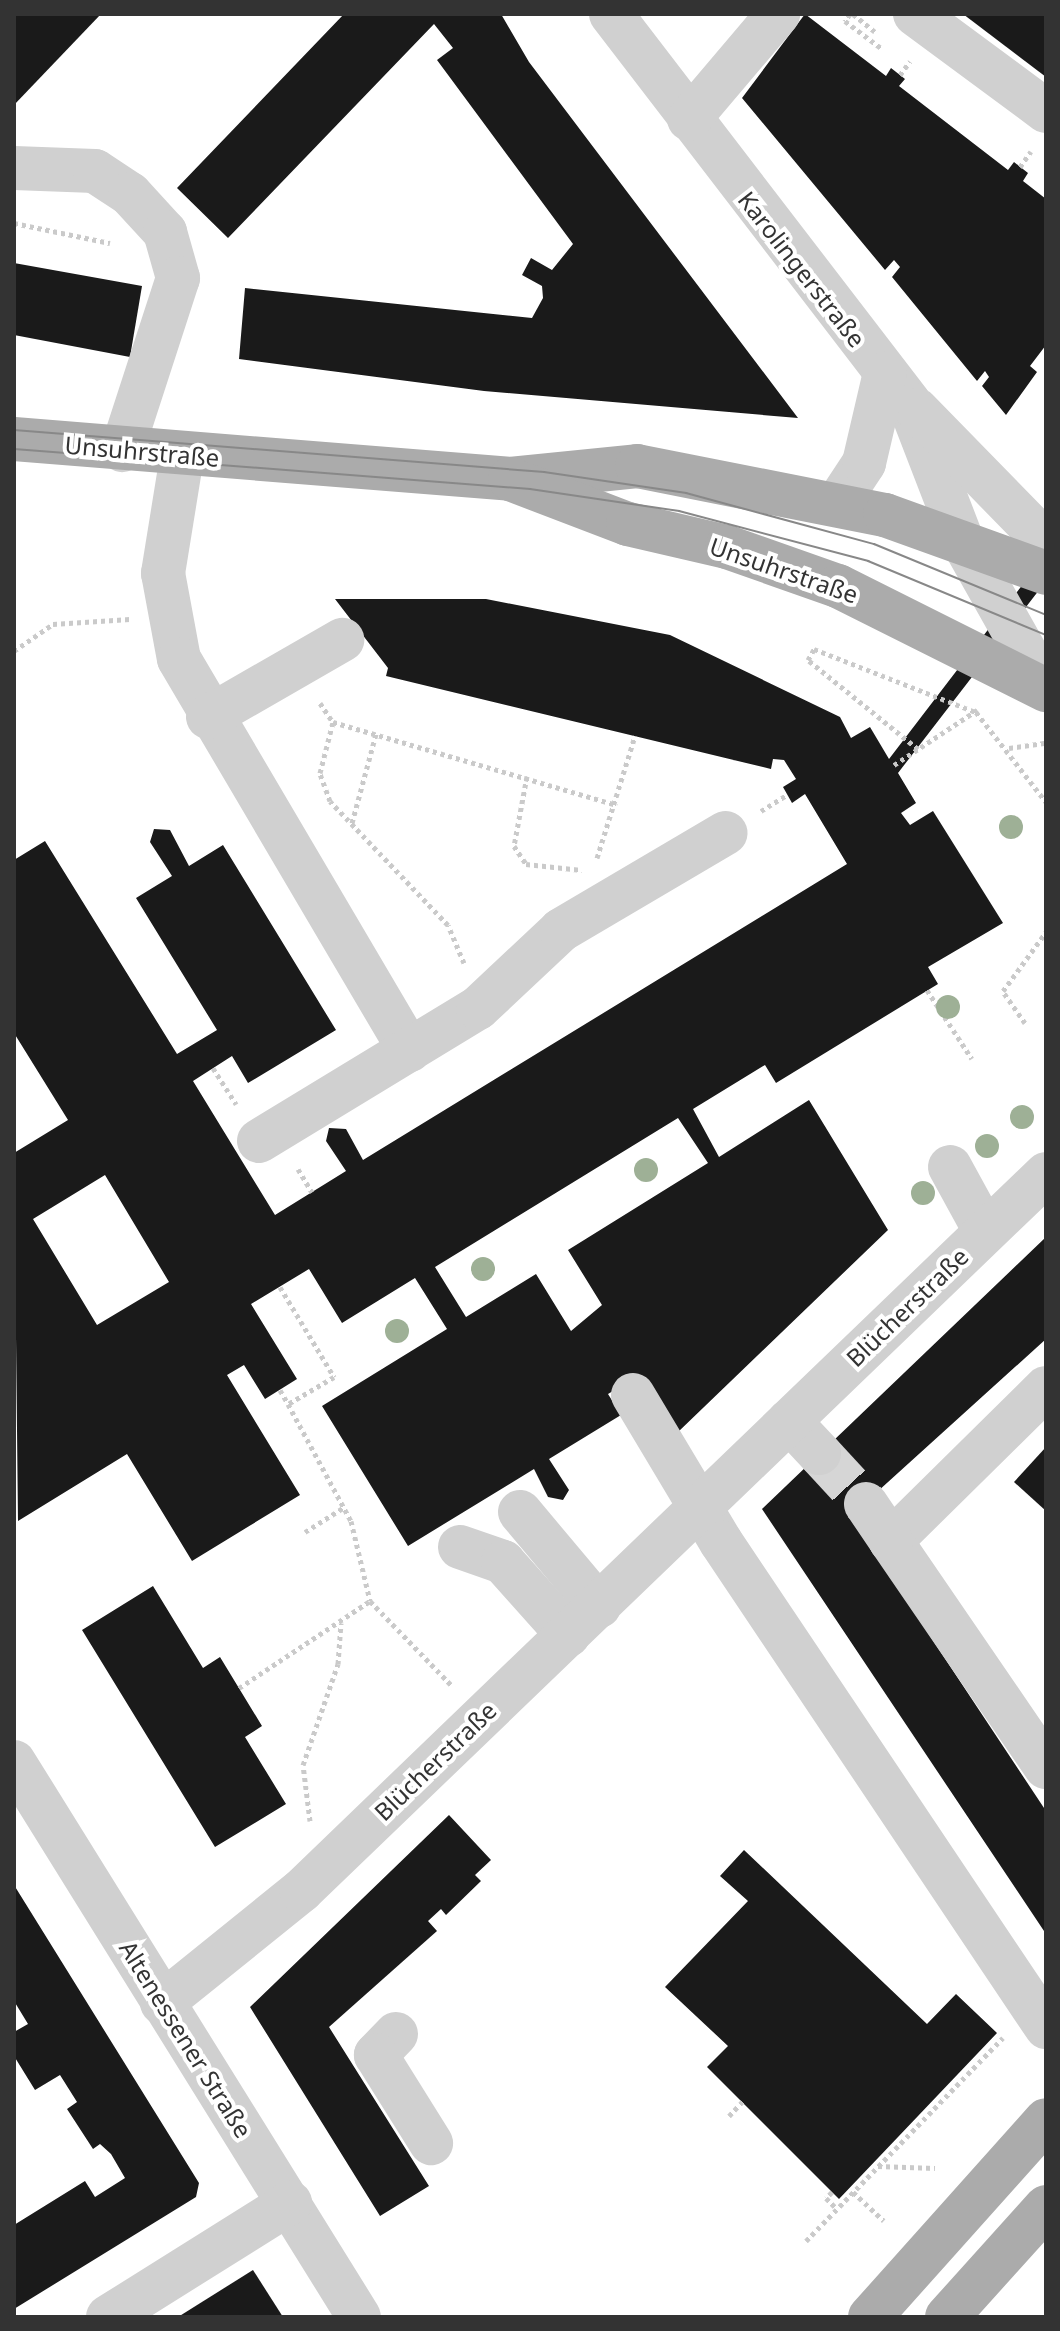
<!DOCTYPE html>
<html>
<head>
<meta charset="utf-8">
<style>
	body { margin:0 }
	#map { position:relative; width:1060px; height:2331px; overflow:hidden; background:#fff; font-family:"Noto Sans",sans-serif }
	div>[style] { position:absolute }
	.building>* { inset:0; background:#1a1a1a }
	.minor-tunnel>* { height:44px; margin-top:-22px; transform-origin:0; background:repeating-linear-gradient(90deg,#d6d6d6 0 44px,transparent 0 66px) }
	.path>* { height:5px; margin-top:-2.5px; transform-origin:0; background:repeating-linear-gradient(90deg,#cacaca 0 4px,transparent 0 8px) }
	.minor>* { height:44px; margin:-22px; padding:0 22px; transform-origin:22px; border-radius:22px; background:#d0d0d0 }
	.major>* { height:44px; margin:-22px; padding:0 22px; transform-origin:22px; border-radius:22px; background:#ababab }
	.tram>* { height:2px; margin:-1px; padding:0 1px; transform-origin:1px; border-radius:1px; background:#888 }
	.trees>* { width:24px; height:24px; margin:-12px; border-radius:50%; background:#9eb096 }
	span { translate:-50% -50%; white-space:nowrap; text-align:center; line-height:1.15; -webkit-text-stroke:8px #fff; paint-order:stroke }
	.street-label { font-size:24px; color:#333 }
	.frame { position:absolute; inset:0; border:16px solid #333; pointer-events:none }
</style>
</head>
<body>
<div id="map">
	<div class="building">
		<div style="clip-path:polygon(14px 14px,101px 14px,14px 105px)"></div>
		<div style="clip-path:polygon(344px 14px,501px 14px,529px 62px,798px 418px,484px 391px,239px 359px,245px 288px,532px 318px,543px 298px,542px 286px,522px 275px,531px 258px,552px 270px,573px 244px,437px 60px,453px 48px,434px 24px,228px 238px,177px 188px)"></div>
		<div style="clip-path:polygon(805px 14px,886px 76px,891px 68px,905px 79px,899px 86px,1008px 170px,1014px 162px,1028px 173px,1023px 181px,1046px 199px,1046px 345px,1030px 366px,1037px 372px,1006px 415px,982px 386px,989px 377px,985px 371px,977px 381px,892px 277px,900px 267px,894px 260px,885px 270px,742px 98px)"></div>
		<div style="clip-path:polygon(963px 14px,1046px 14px,1046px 77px)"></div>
		<div style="clip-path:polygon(14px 263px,142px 286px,130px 357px,14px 335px)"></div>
		<div style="clip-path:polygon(evenodd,1046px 554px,1046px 581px,898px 773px,916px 803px,901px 813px,910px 825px,933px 811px,1003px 923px,928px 967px,938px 984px,776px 1083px,765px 1065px,693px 1109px,719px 1157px,809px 1100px,888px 1230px,677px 1433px,618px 1388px,608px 1394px,621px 1415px,549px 1459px,569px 1490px,563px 1500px,548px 1497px,534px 1469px,408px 1546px,322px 1406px,447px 1329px,415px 1278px,342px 1323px,309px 1269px,251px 1304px,297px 1379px,265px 1399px,244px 1365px,227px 1375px,300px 1495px,192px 1561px,127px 1454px,18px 1521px,14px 1153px,68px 1120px,14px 1033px,14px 860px,45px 841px,177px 1054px,217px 1030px,136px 898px,172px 876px,150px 842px,154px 829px,170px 830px,189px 866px,223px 845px,336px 1030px,248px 1083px,232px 1056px,193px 1081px,275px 1215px,346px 1171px,326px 1141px,329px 1128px,346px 1129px,363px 1160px,847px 864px,805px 794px,792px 803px,783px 787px,796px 779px,784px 760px,773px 759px,771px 769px,386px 676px,388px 668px,335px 599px,486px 599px,670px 635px,840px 717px,851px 738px,870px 727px,889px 759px,1046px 554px,678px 1118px,708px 1163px,568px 1250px,602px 1305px,571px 1331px,536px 1274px,466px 1317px,435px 1267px,678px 1118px,1046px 554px,105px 1175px,169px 1282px,97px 1325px,33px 1219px,105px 1175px)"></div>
		<div style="clip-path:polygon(1046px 1237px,1046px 1339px,877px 1492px,930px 1636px,1046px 1811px,1046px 1934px,762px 1509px)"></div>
		<div style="clip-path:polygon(1046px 1447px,1046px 1511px,1014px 1482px)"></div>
		<div style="clip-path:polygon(153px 1586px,203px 1668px,220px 1657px,262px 1726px,245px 1737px,286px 1804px,215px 1847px,82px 1630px)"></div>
		<div style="clip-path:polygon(449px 1815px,491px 1860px,475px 1875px,481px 1881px,446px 1915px,441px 1909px,428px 1921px,437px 1931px,329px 2027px,429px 2186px,380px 2216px,250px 2007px)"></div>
		<div style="clip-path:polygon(744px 1850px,927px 2024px,956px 1994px,997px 2033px,839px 2199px,707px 2067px,728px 2046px,665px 1987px,748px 1901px,720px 1876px)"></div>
		<div style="clip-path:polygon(14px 1885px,199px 2183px,196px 2197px,14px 2309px,14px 2225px,85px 2181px,95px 2197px,125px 2178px,111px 2154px,100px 2144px,93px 2149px,67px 2109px,77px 2102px,60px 2075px,35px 2090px,14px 2056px,14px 2032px,28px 2024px,14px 2001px)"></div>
		<div style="clip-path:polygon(253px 2270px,283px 2317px,178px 2317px)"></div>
	</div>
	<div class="minor-tunnel">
		<div style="left:819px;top:1453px;width:69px;rotate:47.3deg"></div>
	</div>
	<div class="path">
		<div style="left:850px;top:14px;width:9px;rotate:126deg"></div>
		<div style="left:845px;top:21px;width:45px;rotate:36.9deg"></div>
		<div style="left:853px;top:14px;width:28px;rotate:39deg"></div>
		<div style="left:900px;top:75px;width:17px;rotate:-54deg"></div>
		<div style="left:1020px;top:167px;width:19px;rotate:-55deg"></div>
		<div style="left:14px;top:223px;width:98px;rotate:11.8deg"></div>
		<div style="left:14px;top:651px;width:47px;rotate:-34.7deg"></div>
		<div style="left:53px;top:624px;width:77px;rotate:-3.7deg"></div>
		<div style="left:320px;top:703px;width:23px;rotate:56deg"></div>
		<div style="left:1009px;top:748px;width:37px;rotate:-8deg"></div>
		<div style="left:918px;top:749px;width:141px;rotate:-141deg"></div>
		<div style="left:808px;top:660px;width:13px;rotate:-61deg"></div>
		<div style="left:814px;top:649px;width:174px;rotate:21.3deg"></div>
		<div style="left:976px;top:712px;width:114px;rotate:52.1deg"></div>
		<div style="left:894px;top:765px;width:100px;rotate:-33.5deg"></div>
		<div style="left:527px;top:776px;width:71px;rotate:100.5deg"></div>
		<div style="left:514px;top:846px;width:22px;rotate:56deg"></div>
		<div style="left:526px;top:864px;width:56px;rotate:6.1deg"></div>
		<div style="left:761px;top:811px;width:31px;rotate:-32deg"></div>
		<div style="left:352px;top:823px;width:92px;rotate:-74.9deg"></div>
		<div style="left:597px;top:858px;width:128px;rotate:-72.7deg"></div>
		<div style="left:464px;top:963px;width:41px;rotate:-112.8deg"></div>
		<div style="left:448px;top:925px;width:171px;rotate:-133.6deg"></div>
		<div style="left:330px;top:801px;width:30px;rotate:-110deg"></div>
		<div style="left:320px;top:773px;width:53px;rotate:-75.7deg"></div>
		<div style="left:333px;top:722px;width:296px;rotate:16.3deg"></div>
		<div style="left:927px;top:990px;width:82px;rotate:56.9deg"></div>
		<div style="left:1025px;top:1023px;width:39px;rotate:-125deg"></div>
		<div style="left:1003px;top:991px;width:73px;rotate:-53.9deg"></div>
		<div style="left:213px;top:1068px;width:43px;rotate:57.4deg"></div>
		<div style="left:298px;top:1169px;width:27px;rotate:59deg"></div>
		<div style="left:280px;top:1287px;width:105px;rotate:59deg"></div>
		<div style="left:334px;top:1377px;width:53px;rotate:149.6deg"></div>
		<div style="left:288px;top:1404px;width:133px;rotate:61.7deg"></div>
		<div style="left:351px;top:1521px;width:82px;rotate:76.6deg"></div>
		<div style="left:370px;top:1601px;width:120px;rotate:46deg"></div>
		<div style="left:280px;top:1390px;width:16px;rotate:60deg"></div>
		<div style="left:305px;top:1532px;width:45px;rotate:-32.3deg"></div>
		<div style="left:239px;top:1688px;width:157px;rotate:-33.6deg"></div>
		<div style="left:310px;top:1821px;width:56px;rotate:-97.1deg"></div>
		<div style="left:303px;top:1765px;width:107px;rotate:-70.9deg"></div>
		<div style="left:338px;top:1664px;width:41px;rotate:-85.8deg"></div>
		<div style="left:729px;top:2116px;width:21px;rotate:-47deg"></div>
		<div style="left:878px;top:2166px;width:57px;rotate:2deg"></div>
		<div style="left:832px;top:2192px;width:8px;rotate:135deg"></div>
		<div style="left:826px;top:2198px;width:16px;rotate:45deg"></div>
		<div style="left:853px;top:2192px;width:42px;rotate:43.1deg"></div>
		<div style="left:806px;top:2241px;width:283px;rotate:-45.9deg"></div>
	</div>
	<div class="minor">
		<div style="left:611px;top:14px;width:490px;rotate:52.5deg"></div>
		<div style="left:909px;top:403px;width:147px;rotate:68.9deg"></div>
		<div style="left:962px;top:540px;width:171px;rotate:60.6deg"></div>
		<div style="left:915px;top:14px;width:163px;rotate:36.5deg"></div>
		<div style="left:689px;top:119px;width:138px;rotate:-49.7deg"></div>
		<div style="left:14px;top:168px;width:81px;rotate:2.1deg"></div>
		<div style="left:95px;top:171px;width:42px;rotate:33.3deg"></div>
		<div style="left:130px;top:194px;width:52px;rotate:47.4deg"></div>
		<div style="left:165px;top:232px;width:48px;rotate:74.2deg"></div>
		<div style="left:178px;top:278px;width:181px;rotate:108deg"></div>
		<div style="left:917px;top:410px;width:185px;rotate:45.7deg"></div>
		<div style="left:182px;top:456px;width:119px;rotate:99.2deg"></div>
		<div style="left:163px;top:573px;width:87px;rotate:79.5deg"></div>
		<div style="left:179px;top:659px;width:454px;rotate:59.5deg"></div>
		<div style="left:837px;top:504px;width:49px;rotate:-56.6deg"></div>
		<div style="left:864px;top:463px;width:92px;rotate:-76.9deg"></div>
		<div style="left:208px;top:717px;width:155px;rotate:-29.9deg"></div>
		<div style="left:259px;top:1141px;width:256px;rotate:-31.3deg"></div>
		<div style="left:478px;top:1008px;width:114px;rotate:-43.2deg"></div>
		<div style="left:561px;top:930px;width:191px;rotate:-30.5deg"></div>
		<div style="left:950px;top:1167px;width:73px;rotate:61.3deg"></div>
		<div style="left:1046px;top:1388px;width:218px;rotate:135.4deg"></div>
		<div style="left:891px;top:1541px;width:274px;rotate:55.6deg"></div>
		<div style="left:633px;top:1395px;width:171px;rotate:59.1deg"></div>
		<div style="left:721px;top:1542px;width:584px;rotate:56.17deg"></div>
		<div style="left:789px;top:1421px;width:44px;rotate:46.8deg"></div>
		<div style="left:866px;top:1504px;width:45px;rotate:56deg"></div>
		<div style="left:520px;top:1512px;width:123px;rotate:50deg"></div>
		<div style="left:460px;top:1547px;width:46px;rotate:19.2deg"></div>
		<div style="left:503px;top:1562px;width:98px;rotate:48.3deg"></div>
		<div style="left:14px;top:1762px;width:653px;rotate:58.13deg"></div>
		<div style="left:162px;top:2003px;width:179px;rotate:-38.9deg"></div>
		<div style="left:301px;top:1891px;width:1034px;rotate:-43.9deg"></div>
		<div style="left:396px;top:2034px;width:29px;rotate:134deg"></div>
		<div style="left:376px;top:2055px;width:104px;rotate:58deg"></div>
		<div style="left:108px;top:2317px;width:215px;rotate:-32.1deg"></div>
	</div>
	<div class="major">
		<div style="left:14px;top:439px;width:498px;rotate:4.6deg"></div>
		<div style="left:510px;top:479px;width:128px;rotate:-5.8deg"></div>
		<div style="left:637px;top:466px;width:253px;rotate:11.2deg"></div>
		<div style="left:885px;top:515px;width:171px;rotate:19.8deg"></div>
		<div style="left:510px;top:479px;width:126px;rotate:20.9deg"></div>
		<div style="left:628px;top:524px;width:102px;rotate:13.1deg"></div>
		<div style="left:727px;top:547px;width:118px;rotate:19.4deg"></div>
		<div style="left:838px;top:586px;width:233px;rotate:26.6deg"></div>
		<div style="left:870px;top:2317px;width:264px;rotate:-48.2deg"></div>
		<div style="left:947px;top:2317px;width:148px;rotate:-48deg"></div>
	</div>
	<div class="tram">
		<div style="left:14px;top:430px;width:532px;rotate:4.53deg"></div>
		<div style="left:544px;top:472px;width:144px;rotate:8.4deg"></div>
		<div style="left:686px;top:493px;width:195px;rotate:15.2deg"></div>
		<div style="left:874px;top:544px;width:186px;rotate:22.4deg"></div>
		<div style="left:14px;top:449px;width:518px;rotate:4.43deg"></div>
		<div style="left:530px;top:489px;width:151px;rotate:8.4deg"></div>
		<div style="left:679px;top:511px;width:196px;rotate:14.8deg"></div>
		<div style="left:868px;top:561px;width:193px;rotate:22.6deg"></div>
	</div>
	<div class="trees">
		<div style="left:1011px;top:827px"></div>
		<div style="left:948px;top:1007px"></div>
		<div style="left:1022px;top:1117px"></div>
		<div style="left:987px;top:1146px"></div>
		<div style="left:646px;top:1170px"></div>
		<div style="left:923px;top:1193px"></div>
		<div style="left:483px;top:1269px"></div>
		<div style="left:397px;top:1331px"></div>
	</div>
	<div class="street-label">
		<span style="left:802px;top:269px;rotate:52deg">Karolingerstraße</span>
		<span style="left:142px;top:451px;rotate:5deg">Unsuhrstraße</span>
		<span style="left:784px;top:570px;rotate:19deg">Unsuhrstraße</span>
		<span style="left:907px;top:1307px;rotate:-44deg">Blücherstraße</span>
		<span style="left:435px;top:1761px;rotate:-44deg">Blücherstraße</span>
		<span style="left:186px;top:2039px;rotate:58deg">Altenessener Straße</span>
	</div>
	<div class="frame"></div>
</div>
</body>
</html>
